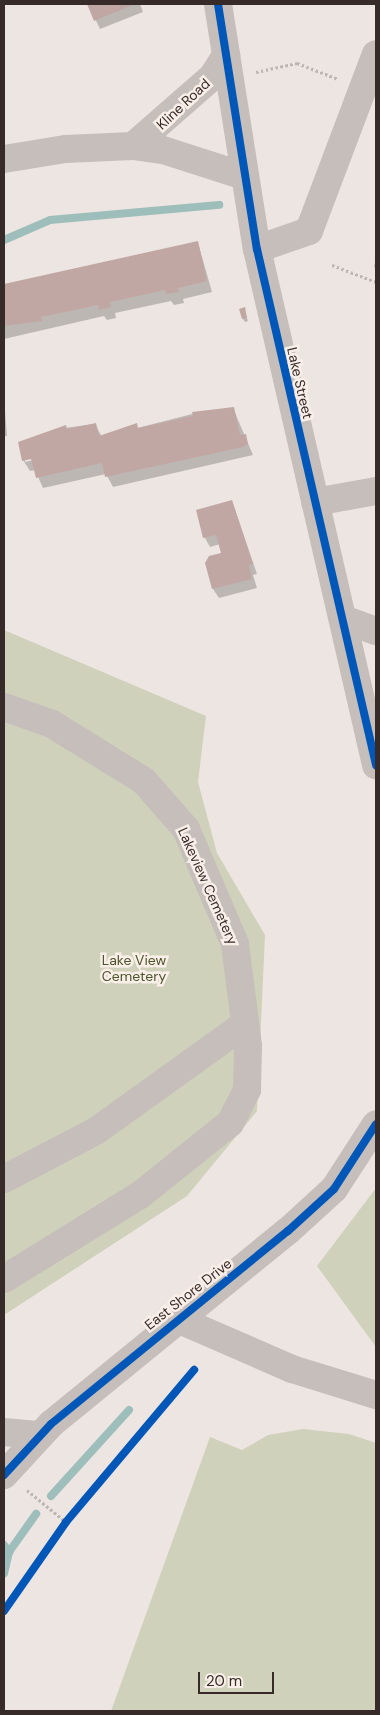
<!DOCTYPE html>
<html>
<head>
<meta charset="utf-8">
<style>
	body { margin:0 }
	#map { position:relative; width:380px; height:1715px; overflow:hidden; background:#ede5e1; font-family:"DM Sans",sans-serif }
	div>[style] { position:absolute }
	.green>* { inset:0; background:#d0d1bb }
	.shadow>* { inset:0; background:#0003 }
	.stream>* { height:8px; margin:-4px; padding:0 4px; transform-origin:4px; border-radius:4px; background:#9dbeba }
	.building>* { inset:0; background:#c0a7a3 }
	.path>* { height:3px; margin-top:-1.5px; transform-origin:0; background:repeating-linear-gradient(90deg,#beb6b2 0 2.5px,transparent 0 5px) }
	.minor>* { height:28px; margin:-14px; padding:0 14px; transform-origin:14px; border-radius:14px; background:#c5beba }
	.cycleway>* { height:8px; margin:-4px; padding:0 4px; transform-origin:4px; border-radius:4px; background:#0057b8 }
	span { translate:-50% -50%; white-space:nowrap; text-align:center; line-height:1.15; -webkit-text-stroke:5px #f9efe8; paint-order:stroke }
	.street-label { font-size:14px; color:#362b28 }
	.park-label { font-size:14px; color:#4b542c }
	.frame { position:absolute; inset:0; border:5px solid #362b28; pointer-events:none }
	.scale { position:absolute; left:198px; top:1672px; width:76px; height:22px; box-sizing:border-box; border:2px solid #362b28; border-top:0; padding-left:6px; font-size:15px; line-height:18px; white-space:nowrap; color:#362b28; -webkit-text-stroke:4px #f9efe8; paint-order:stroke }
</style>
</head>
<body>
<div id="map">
	<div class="green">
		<div style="clip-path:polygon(4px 630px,206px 716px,198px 782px,217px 853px,265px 935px,257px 1111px,187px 1196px,4px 1315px)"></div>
		<div style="clip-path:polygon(376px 1188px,376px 1347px,317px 1266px)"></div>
		<div style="clip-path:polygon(303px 1429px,349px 1434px,376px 1443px,376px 1711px,111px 1711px,210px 1437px,242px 1450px,268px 1435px)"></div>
	</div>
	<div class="shadow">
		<div style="clip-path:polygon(88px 4px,140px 4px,143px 12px,100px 29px)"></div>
		<div style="clip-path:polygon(198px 243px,212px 292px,183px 299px,184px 303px,174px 305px,171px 301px,115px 313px,116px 318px,107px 320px,104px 316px,4px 339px,4px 285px)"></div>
		<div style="clip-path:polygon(376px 260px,376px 271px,374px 266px)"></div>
		<div style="clip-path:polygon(244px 309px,248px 321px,245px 322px,243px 319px)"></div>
		<div style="clip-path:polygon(4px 397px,7px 436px,4px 436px)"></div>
		<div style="clip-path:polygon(evenodd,233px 408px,253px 455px,113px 487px,106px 474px,43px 488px,35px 470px,30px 471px,23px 460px,20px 443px,56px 432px,56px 429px,95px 424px,102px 437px,204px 411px,206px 414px,233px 408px,37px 456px,38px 459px,25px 462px,25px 459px,37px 456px)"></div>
		<div style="clip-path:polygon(232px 501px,257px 574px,253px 575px,257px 588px,219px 598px,213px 589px,222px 554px,220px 544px,210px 547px,205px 538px,197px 510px)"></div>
	</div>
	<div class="stream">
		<div style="left:4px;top:240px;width:50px;rotate:-23.5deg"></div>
		<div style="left:50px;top:220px;width:170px;rotate:-5.1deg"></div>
		<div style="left:51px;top:1496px;width:116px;rotate:-47.8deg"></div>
		<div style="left:4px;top:1545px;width:9px;rotate:54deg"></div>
		<div style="left:9px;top:1552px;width:22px;rotate:103deg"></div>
		<div style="left:9px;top:1552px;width:47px;rotate:-54.6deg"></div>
	</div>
	<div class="building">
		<div style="clip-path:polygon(87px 4px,135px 4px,94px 21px)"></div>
		<div style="clip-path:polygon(198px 241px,207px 281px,178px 288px,179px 292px,166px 294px,165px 290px,110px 302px,111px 307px,99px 310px,98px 305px,41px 317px,42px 321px,4px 326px,4px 284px)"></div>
		<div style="clip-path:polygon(245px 307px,247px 318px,242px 319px,239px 309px)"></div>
		<div style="clip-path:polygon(234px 407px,240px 435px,246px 434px,248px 444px,243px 447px,105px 477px,102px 463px,36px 478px,31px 459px,22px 461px,18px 442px,66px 425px,67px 429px,96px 423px,99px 436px,137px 423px,138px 428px,193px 416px,192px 412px)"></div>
		<div style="clip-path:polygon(232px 500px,253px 564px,249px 565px,252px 579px,212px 589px,205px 563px,209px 556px,221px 553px,216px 535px,203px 538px,196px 510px)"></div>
	</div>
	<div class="path">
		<div style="left:256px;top:72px;width:42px;rotate:-12.4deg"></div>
		<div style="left:297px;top:63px;width:44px;rotate:21.3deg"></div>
		<div style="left:332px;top:265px;width:47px;rotate:21.1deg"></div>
		<div style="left:27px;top:1490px;width:50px;rotate:39.4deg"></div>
	</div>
	<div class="minor">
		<div style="left:218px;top:4px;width:248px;rotate:81deg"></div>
		<div style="left:257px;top:249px;width:530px;rotate:77.01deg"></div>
		<div style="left:133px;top:146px;width:106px;rotate:-41.2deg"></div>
		<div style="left:213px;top:76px;width:25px;rotate:-58deg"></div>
		<div style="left:4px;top:159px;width:62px;rotate:-9.3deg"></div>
		<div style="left:65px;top:149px;width:68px;rotate:-2.5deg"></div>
		<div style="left:133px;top:146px;width:30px;rotate:8deg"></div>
		<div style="left:163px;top:150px;width:85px;rotate:17.8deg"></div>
		<div style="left:257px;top:249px;width:55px;rotate:-19.1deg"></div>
		<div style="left:309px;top:231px;width:189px;rotate:-69.3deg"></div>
		<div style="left:315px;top:502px;width:62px;rotate:-10.2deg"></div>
		<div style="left:343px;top:619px;width:35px;rotate:20deg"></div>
		<div style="left:4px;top:707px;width:51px;rotate:19.5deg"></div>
		<div style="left:52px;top:724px;width:108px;rotate:31.8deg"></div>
		<div style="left:144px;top:781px;width:64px;rotate:48.8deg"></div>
		<div style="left:186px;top:829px;width:125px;rotate:66.9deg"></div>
		<div style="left:235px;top:944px;width:103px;rotate:82.7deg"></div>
		<div style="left:248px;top:1046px;width:44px;rotate:91.3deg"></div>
		<div style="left:247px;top:1090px;width:37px;rotate:117deg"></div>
		<div style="left:230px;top:1123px;width:115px;rotate:141.3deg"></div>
		<div style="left:140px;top:1195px;width:160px;rotate:148.3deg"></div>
		<div style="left:4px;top:1179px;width:104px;rotate:-27.6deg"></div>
		<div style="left:96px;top:1131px;width:183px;rotate:-35.7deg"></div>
		<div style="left:177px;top:1319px;width:125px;rotate:23.5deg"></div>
		<div style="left:292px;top:1369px;width:88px;rotate:17.2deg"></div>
		<div style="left:4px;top:1432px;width:36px;rotate:5deg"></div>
		<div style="left:4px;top:1475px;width:69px;rotate:-47.3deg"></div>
		<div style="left:51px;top:1424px;width:306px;rotate:-39.2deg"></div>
		<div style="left:288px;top:1231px;width:62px;rotate:-42.4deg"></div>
		<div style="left:334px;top:1189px;width:77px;rotate:-57.1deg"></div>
	</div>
	<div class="cycleway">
		<div style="left:218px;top:4px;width:248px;rotate:81deg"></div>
		<div style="left:257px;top:249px;width:530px;rotate:77.01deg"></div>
		<div style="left:4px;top:1475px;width:69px;rotate:-47.3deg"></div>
		<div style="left:51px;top:1424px;width:306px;rotate:-39.2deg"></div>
		<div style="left:288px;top:1231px;width:62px;rotate:-42.4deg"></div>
		<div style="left:334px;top:1189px;width:77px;rotate:-57.1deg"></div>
		<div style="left:4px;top:1611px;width:108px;rotate:-55.1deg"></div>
		<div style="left:66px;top:1522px;width:199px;rotate:-49.9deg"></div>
	</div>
	<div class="street-label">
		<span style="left:183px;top:104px;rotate:-43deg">Kline Road</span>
		<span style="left:300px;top:383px;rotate:77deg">Lake Street</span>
		<span style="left:208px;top:886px;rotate:66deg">Lakeview Cemetery</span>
		<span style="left:188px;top:1294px;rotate:-38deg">East Shore Drive</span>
	</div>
	<div class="park-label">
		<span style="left:134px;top:968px">Lake View<br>Cemetery</span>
	</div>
	<div class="frame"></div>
	<div class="scale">20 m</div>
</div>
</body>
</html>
